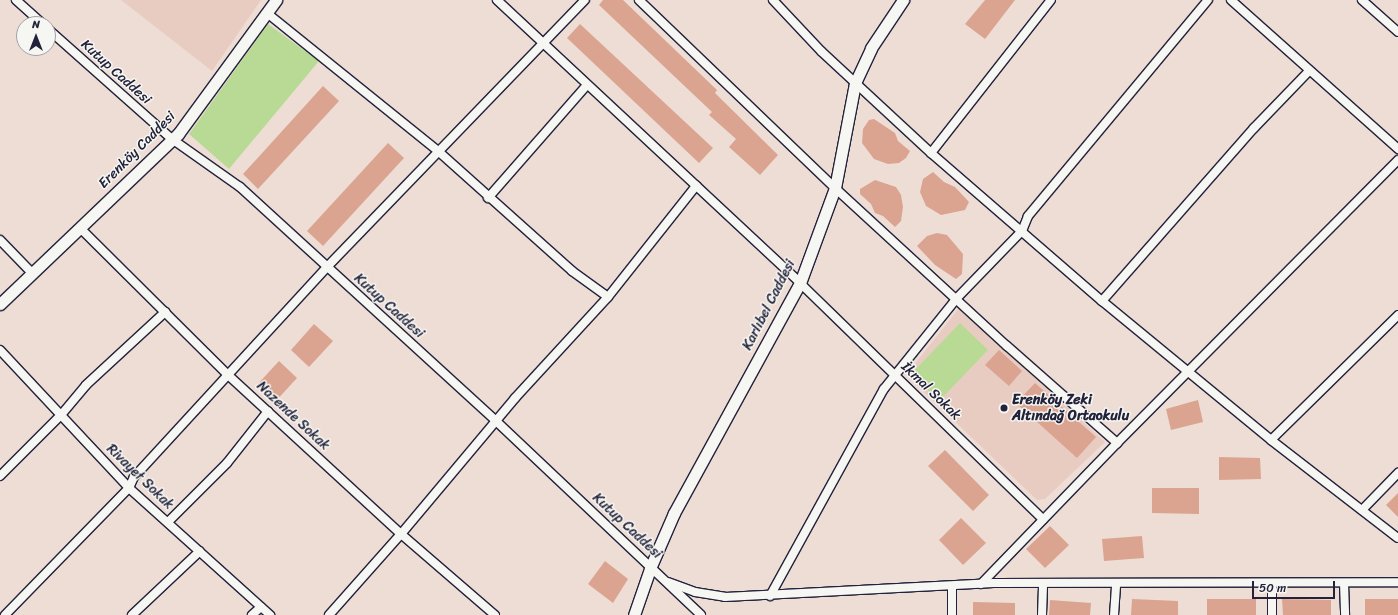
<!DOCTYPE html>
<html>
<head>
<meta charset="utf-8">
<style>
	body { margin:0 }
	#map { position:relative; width:1398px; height:615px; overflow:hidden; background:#eeddd5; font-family:Sriracha,sans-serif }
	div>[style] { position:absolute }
	.built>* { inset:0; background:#e8ccc1 }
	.green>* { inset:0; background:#b9da94 }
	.building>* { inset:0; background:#dba491 }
	.roads { filter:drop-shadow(1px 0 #22223b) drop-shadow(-1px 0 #22223b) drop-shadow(0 1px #22223b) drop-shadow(0 -1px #22223b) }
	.minor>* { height:8px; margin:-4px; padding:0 4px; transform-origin:4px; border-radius:4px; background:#f6f6f2 }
	.tertiary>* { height:11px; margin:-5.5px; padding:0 5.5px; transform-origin:5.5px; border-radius:5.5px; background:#f6f6f2 }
	.dots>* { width:11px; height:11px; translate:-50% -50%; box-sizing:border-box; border:2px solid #f6f6f2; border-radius:50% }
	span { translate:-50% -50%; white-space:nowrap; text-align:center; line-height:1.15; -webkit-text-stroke:3px #f6f6f2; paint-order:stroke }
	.street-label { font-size:14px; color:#22223b }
	.poi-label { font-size:14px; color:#22223b; font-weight:700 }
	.left { translate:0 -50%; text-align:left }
	.north { position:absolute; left:16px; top:16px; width:40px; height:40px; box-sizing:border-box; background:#f6f6f2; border:1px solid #a1a1a9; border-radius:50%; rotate:0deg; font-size:11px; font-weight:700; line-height:16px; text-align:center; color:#22223b }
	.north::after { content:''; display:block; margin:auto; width:14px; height:18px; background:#22223b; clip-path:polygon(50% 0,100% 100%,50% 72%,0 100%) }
	.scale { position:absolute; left:1252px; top:581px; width:83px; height:18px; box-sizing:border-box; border:2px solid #22223b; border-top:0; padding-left:5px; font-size:12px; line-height:14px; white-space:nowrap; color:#22223b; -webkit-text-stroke:3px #f6f6f2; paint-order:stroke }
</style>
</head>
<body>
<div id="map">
	<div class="built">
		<div style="clip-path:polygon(121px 0,261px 0,212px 71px)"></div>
		<div style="clip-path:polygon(959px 308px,1105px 442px,1045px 499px,1037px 500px,906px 375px)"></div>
	</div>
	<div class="green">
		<div style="clip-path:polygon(268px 24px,319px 61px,229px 169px,189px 134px)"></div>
		<div style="clip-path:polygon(960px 323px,988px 350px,939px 401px,911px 374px)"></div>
	</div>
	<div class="building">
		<div style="clip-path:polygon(603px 0,623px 0,717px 90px,715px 93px,778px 155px,760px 175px,729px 147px,736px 139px,709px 115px,712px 112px,599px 5px)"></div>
		<div style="clip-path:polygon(985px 0,1015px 0,985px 39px,965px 24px)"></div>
		<div style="clip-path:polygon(580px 24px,713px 148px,699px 163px,567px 38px)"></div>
		<div style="clip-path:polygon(323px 86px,339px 101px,258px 189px,243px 174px)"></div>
		<div style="clip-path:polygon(874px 119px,895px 133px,898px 141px,910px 151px,906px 158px,899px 163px,888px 164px,874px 159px,862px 143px,863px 129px,869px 120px)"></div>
		<div style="clip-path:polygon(388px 143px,404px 158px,323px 246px,307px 231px)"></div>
		<div style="clip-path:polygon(933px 172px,944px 182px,955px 187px,969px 202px,965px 210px,941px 215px,926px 206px,920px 192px,923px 179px)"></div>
		<div style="clip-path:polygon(875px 180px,896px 187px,901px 195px,903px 207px,901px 221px,895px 227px,883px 216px,875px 213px,871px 204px,860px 194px,860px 189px)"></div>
		<div style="clip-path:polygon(937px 233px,947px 235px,963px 254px,962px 274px,956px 279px,935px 265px,917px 246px,927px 236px)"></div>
		<div style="clip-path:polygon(314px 324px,333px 341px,309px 367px,291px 350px)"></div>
		<div style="clip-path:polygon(999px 350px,1022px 371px,1009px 386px,985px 365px)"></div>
		<div style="clip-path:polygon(279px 361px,297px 378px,274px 403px,256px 386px)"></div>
		<div style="clip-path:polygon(1035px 383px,1096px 437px,1077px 458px,1016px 403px)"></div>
		<div style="clip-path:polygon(1198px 400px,1203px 422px,1171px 430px,1166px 409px)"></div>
		<div style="clip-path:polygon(945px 450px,989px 495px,973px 511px,928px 466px)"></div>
		<div style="clip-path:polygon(1219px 457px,1260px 458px,1261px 479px,1219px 480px)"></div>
		<div style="clip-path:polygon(1152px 488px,1199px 488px,1199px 514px,1152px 513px)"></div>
		<div style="clip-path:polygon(1398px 493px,1398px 517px,1386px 505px)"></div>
		<div style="clip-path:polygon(961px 518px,986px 543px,963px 565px,939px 540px)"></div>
		<div style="clip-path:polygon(1050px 526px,1069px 545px,1045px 568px,1026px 549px)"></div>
		<div style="clip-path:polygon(1142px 536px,1144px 558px,1104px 561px,1102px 539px)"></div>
		<div style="clip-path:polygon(605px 561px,628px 579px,613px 603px,588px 584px)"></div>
		<div style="clip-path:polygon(1132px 599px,1178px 601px,1178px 615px,1131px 615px)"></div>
		<div style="clip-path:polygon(1207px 599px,1256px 599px,1256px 615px,1207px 615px)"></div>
		<div style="clip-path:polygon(1282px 599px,1331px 600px,1331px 615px,1283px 615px)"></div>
		<div style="clip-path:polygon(1365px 599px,1398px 599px,1398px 615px,1365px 615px)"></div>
		<div style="clip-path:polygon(1050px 600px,1091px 603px,1090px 615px,1049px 615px)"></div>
		<div style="clip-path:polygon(973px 602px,1015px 603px,1015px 615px,973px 615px)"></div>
	</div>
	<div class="roads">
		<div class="minor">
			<div style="left:16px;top:0;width:36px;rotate:42deg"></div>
			<div style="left:497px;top:0;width:415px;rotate:43deg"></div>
			<div style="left:800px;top:283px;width:339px;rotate:44.2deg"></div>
			<div style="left:639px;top:0;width:272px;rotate:43.8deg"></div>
			<div style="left:835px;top:188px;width:234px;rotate:42.6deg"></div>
			<div style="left:1007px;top:346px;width:147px;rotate:41.4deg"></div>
			<div style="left:773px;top:0;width:71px;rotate:46.7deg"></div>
			<div style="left:822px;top:52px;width:149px;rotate:42.8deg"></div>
			<div style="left:931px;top:153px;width:226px;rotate:40.9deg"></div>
			<div style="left:1102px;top:301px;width:219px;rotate:39.4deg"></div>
			<div style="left:1271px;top:440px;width:160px;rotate:37.7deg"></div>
			<div style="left:1231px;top:0;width:224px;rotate:41.7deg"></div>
			<div style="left:1362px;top:0;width:48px;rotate:41.6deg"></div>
			<div style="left:267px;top:13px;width:220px;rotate:38.9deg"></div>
			<div style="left:438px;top:151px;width:180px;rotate:41.8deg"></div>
			<div style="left:572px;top:271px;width:44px;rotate:35.8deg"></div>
			<div style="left:48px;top:29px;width:166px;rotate:41.6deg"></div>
			<div style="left:172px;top:139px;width:83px;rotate:35.2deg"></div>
			<div style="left:240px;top:187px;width:347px;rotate:42.4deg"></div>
			<div style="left:496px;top:421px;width:282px;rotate:43.4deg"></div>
			<div style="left:931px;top:153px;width:194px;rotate:-51.9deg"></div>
			<div style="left:488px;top:198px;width:150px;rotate:-48.8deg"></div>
			<div style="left:80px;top:228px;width:209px;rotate:44.8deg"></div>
			<div style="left:228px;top:375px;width:235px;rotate:42.6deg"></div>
			<div style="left:401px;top:534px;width:124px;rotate:40.8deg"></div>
			<div style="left:0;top:240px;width:46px;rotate:45.9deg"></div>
			<div style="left:1102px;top:301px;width:230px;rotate:-48.7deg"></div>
			<div style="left:1254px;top:128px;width:79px;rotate:-46deg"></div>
			<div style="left:0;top:350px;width:189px;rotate:46.9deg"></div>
			<div style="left:129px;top:488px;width:190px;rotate:42deg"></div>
			<div style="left:1271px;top:440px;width:178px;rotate:-44.5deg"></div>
			<div style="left:0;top:476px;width:86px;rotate:-45deg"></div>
			<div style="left:61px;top:415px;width:39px;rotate:-50deg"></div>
			<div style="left:86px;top:385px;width:108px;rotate:-42.7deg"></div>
			<div style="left:1362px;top:510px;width:52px;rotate:-45.8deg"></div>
			<div style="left:168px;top:522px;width:83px;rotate:-45deg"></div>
			<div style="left:227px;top:463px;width:66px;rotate:-51.7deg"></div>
			<div style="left:668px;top:582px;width:29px;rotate:20deg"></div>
			<div style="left:695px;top:592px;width:30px;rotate:9deg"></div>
			<div style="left:725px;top:597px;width:269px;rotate:-3deg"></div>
			<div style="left:994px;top:583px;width:404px;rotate:-0.1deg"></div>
			<div style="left:1344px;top:583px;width:32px;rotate:88deg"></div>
			<div style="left:981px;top:584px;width:196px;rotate:-46deg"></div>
			<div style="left:1117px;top:443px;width:399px;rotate:-45.2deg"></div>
			<div style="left:770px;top:596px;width:236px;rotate:-61.2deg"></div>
			<div style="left:884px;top:389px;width:115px;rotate:-51.3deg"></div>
			<div style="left:956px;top:299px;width:95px;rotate:-45.9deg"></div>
			<div style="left:1022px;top:231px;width:16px;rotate:-68deg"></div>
			<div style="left:1028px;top:216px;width:281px;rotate:-50.2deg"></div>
			<div style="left:5px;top:615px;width:177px;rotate:-45.7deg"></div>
			<div style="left:129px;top:488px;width:12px;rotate:-66deg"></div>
			<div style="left:134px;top:477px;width:285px;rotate:-47.4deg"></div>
			<div style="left:327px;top:267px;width:371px;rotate:-46deg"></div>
			<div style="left:132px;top:615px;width:93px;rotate:-43.3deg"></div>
			<div style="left:252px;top:615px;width:12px;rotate:-42deg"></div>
			<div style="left:329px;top:615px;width:108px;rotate:-48.4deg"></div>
			<div style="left:401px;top:534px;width:177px;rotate:-50deg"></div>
			<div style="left:515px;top:398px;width:137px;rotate:-47.4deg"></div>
			<div style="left:608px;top:297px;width:142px;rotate:-51.6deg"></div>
			<div style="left:952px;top:615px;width:29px;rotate:-90deg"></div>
			<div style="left:1042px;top:615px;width:32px;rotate:-88deg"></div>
			<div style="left:1114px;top:615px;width:32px;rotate:-86deg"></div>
			<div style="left:1272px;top:615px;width:32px;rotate:-90deg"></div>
		</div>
		<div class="tertiary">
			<div style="left:0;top:304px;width:246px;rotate:-43.7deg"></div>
			<div style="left:178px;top:134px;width:166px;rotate:-53.8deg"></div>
			<div style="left:634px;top:615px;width:52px;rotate:-70.9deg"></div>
			<div style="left:651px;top:566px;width:58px;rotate:-66.5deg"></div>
			<div style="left:674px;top:513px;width:262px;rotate:-61.3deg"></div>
			<div style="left:800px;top:283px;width:101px;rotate:-69.8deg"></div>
			<div style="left:835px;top:188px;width:107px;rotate:-79.2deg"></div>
			<div style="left:855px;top:83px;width:38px;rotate:-65deg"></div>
			<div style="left:871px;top:48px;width:58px;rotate:-56.3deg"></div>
		</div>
	</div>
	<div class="dots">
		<div style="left:1004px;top:408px;background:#22223b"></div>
	</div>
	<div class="street-label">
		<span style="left:116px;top:72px;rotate:42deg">Kutup Caddesi</span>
		<span style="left:137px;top:150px;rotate:-45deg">Erenköy Caddesi</span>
		<span style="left:769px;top:305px;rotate:-63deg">Karlıbel Caddesi</span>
		<span style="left:389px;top:306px;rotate:42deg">Kutup Caddesi</span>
		<span style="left:931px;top:391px;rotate:44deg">İkmal Sokak</span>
		<span style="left:293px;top:416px;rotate:43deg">Nazende Sokak</span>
		<span style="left:140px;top:477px;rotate:44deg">Rivayet Sokak</span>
		<span style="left:627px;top:526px;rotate:43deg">Kutup Caddesi</span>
	</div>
	<div class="poi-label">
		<span class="left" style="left:1012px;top:408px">Erenköy Zeki<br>Altındağ Ortaokulu</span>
	</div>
	<div class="north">N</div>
	<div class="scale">50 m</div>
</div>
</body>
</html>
